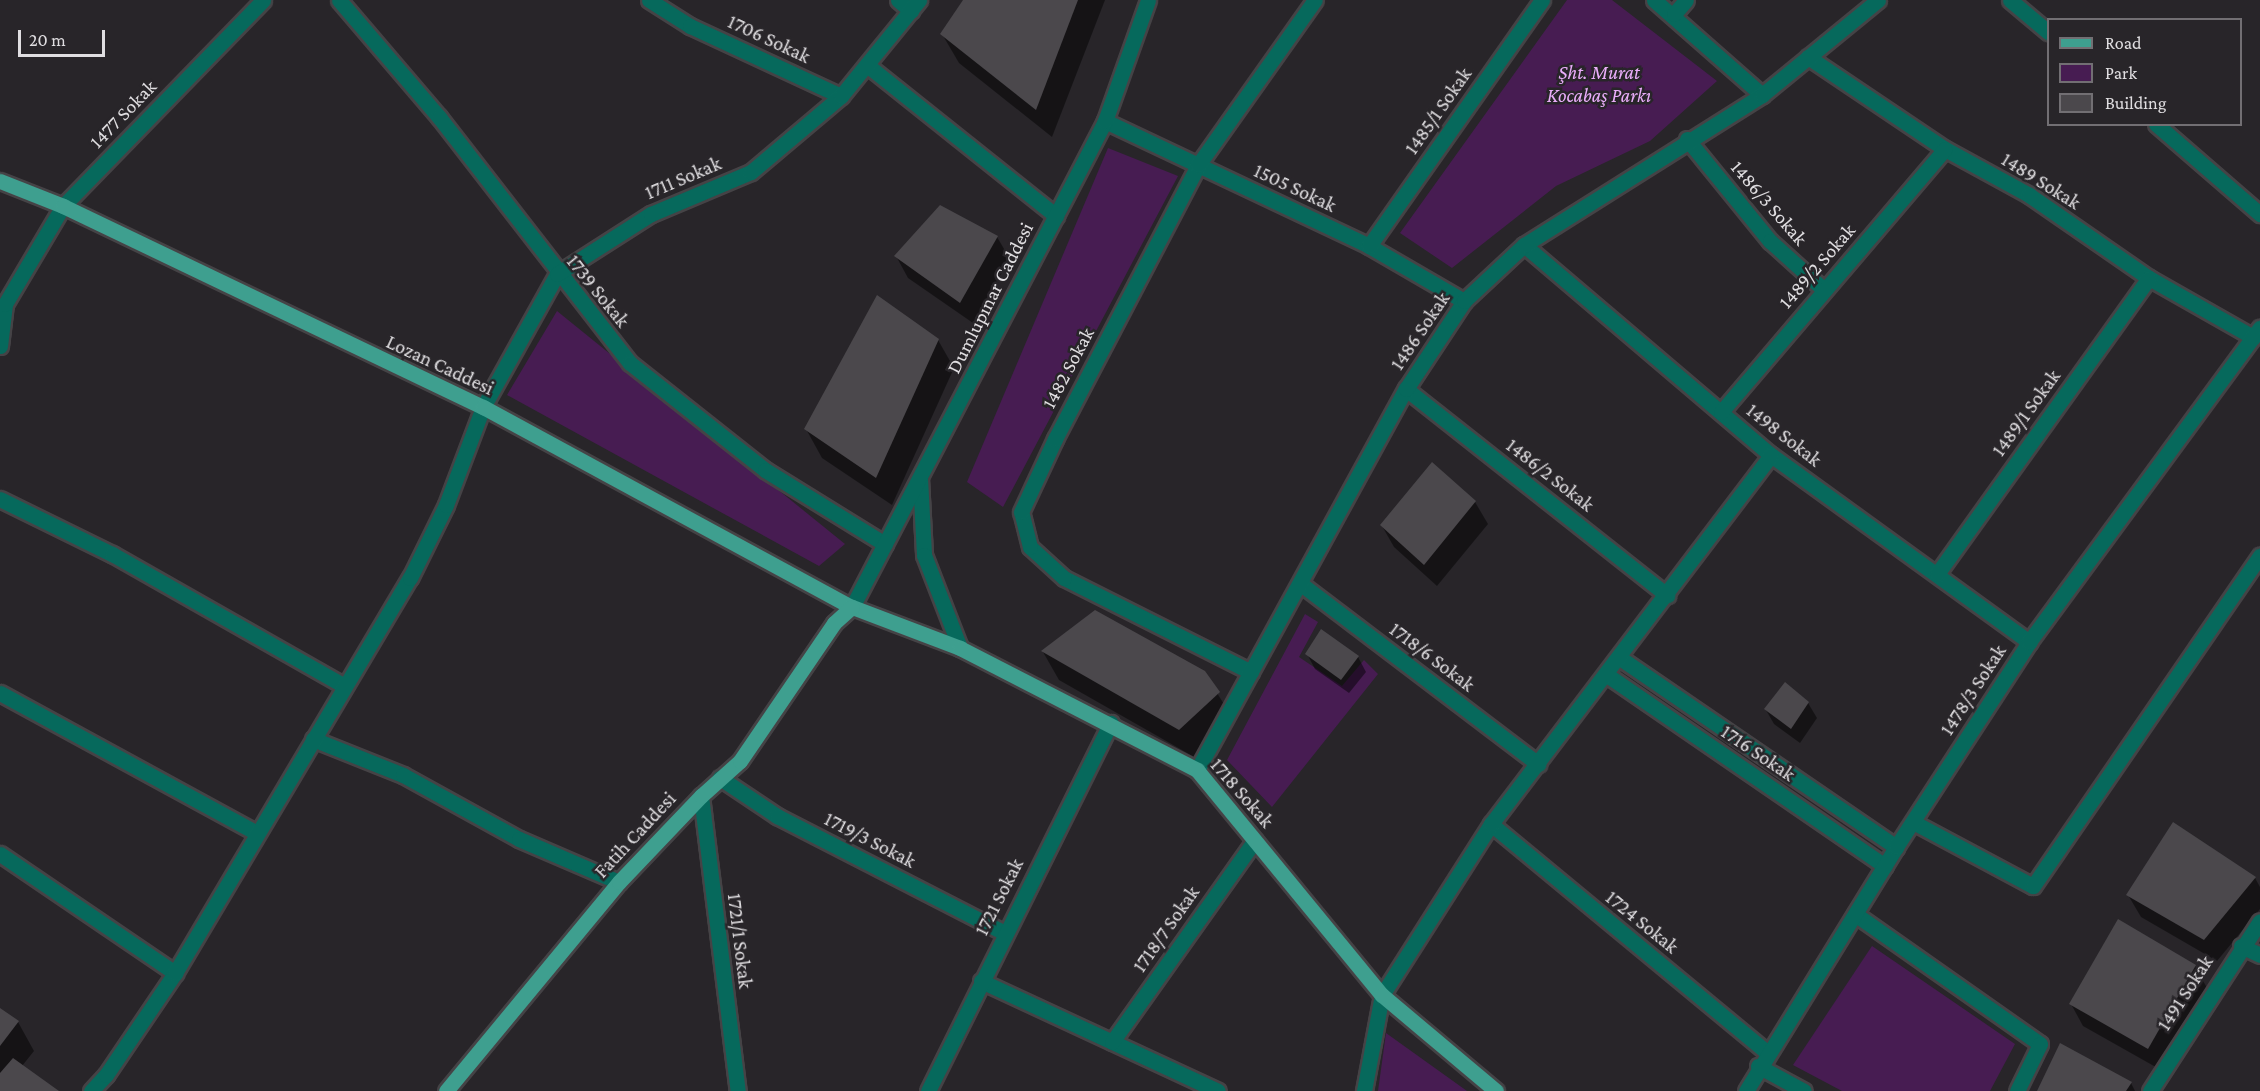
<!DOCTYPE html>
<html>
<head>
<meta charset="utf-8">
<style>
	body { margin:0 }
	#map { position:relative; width:2260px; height:1091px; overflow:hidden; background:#282529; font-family:"Crimson Pro",serif }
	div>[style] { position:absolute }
	.green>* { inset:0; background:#471c52 }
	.shadow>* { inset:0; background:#0007 }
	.building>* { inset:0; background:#4b484c }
	.roads { filter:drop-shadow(2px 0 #454346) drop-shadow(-2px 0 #454346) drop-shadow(0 2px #454346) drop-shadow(0 -2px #454346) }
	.minor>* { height:15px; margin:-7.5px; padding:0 7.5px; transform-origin:7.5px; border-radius:7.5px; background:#06695c }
	.major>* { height:15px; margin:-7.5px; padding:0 7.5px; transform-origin:7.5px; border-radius:7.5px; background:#3e9f8f }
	span { translate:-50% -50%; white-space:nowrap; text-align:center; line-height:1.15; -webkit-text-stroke:5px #282529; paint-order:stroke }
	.street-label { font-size:20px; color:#e0dee1 }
	.park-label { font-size:20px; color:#eaadfa; font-style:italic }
	.legend { position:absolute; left:2047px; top:18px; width:195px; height:108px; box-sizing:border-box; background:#282529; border:2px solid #726f73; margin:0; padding:8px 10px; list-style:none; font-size:18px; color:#e0dee1 }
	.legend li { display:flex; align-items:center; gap:12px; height:30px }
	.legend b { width:30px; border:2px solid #726f73 }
	.scale { position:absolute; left:18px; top:30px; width:87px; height:27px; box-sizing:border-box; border:3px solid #e0dee1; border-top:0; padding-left:8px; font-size:18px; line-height:21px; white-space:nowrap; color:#e0dee1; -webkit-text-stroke:4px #282529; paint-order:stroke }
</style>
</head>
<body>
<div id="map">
	<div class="green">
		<div style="clip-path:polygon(1567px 0,1612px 0,1717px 81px,1650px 141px,1556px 186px,1452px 268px,1400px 233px)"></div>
		<div style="clip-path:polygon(1108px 148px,1178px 176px,1003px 507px,967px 482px)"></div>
		<div style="clip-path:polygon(557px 311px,845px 544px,819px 566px,507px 395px)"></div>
		<div style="clip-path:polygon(1305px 614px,1318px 622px,1299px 657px,1342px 686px,1364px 660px,1378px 674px,1272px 807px,1227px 760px)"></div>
		<div style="clip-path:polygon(1872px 946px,2015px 1044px,1990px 1091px,1842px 1091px,1793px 1065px)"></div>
		<div style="clip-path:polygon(1386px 1033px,1467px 1091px,1378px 1091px)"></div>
	</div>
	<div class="shadow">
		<div style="clip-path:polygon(965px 0,1105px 0,1052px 137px,959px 63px,942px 34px)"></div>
		<div style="clip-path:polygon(997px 237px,1010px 259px,973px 323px,908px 278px,896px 256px)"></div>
		<div style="clip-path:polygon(938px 340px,954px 368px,892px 505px,822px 458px,806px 429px)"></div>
		<div style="clip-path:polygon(1475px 502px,1488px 524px,1437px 586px,1394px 547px,1382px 526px)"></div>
		<div style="clip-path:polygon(1043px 652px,1204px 672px,1235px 722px,1196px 758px,1059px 680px)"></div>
		<div style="clip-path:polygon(1307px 654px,1358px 657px,1366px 672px,1349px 693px,1315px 669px)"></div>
		<div style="clip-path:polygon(1785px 684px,1808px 703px,1817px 718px,1800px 743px,1774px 724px,1766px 710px)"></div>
		<div style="clip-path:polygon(2174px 824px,2255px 878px,2260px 887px,2260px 909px,2217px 961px,2141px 917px,2128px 895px)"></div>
		<div style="clip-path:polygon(2195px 966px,2207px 988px,2161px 1070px,2083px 1026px,2071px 1004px)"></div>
		<div style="clip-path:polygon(0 1010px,18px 1022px,34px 1051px,22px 1066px,57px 1091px,0 1091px)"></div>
		<div style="clip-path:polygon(2131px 1083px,2135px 1091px,2039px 1091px)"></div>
	</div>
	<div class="building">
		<div style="clip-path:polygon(963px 0,1078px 0,1036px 110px,940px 34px)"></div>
		<div style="clip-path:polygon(940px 205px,998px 236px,960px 303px,894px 256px)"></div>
		<div style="clip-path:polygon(877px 295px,939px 339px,876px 478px,804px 429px)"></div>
		<div style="clip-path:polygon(1432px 462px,1476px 501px,1424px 565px,1380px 525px)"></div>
		<div style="clip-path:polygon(1095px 610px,1205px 671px,1220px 692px,1179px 730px,1041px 651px)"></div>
		<div style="clip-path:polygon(1321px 629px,1359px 656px,1341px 680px,1305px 654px)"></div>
		<div style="clip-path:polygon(1785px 682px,1809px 702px,1791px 729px,1764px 709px)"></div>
		<div style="clip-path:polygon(2173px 822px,2256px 877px,2204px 940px,2126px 895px)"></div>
		<div style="clip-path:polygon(2118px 919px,2196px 965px,2148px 1049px,2069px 1004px)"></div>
		<div style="clip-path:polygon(0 1008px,19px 1021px,0 1046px)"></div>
		<div style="clip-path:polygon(2060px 1043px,2132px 1082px,2126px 1091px,2037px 1091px)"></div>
		<div style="clip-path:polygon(13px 1058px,59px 1091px,0 1091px,0 1073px)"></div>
	</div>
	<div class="roads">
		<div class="minor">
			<div style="left:339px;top:0;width:154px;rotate:49.5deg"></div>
			<div style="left:439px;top:117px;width:311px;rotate:52.2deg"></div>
			<div style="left:630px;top:363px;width:172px;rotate:38.4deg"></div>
			<div style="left:765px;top:470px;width:141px;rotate:31.7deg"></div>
			<div style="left:649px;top:0;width:49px;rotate:32.4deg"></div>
			<div style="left:690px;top:26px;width:166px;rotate:24.9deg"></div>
			<div style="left:898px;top:0;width:17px;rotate:40deg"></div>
			<div style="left:1654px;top:0;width:144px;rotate:41.3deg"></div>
			<div style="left:2010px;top:0;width:50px;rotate:40.1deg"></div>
			<div style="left:1674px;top:14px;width:18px;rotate:-49deg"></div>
			<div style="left:1808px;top:57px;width:165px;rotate:33.9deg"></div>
			<div style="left:1945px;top:149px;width:96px;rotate:28.7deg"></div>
			<div style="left:2029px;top:195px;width:146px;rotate:34.7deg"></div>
			<div style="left:2149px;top:278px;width:120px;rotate:29.6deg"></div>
			<div style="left:867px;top:65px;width:242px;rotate:38.6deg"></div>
			<div style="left:1105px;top:121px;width:292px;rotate:25.3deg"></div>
			<div style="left:1369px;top:246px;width:110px;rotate:30.1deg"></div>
			<div style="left:2156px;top:124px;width:138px;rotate:40.9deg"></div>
			<div style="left:1687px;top:139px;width:132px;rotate:50.9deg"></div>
			<div style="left:1770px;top:241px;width:73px;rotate:42.2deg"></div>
			<div style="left:1524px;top:245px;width:324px;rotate:40.4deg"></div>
			<div style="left:1771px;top:455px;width:319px;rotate:35.9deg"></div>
			<div style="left:1369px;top:246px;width:301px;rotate:-54.9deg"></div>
			<div style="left:0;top:346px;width:42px;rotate:-83.2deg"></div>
			<div style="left:5px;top:304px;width:114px;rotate:-59.4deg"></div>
			<div style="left:63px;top:206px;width:287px;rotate:-45.8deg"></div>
			<div style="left:1406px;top:389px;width:333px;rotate:38.3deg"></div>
			<div style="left:1721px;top:412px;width:345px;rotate:-49.6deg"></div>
			<div style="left:920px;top:478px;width:77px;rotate:87deg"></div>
			<div style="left:924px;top:555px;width:100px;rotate:68.8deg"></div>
			<div style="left:0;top:499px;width:125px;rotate:26.2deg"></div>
			<div style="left:112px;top:554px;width:266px;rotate:29.6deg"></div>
			<div style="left:1937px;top:574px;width:364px;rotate:-54.4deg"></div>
			<div style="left:1301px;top:584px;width:298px;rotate:37.2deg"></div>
			<div style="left:852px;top:607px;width:548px;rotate:-62.5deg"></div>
			<div style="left:1105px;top:121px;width:128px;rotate:-70.4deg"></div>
			<div style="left:1620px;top:658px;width:335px;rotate:34.4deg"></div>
			<div style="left:1251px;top:672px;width:209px;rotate:-153.3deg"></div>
			<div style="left:1064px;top:578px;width:46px;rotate:-137.6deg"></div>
			<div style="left:1030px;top:547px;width:36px;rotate:-104deg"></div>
			<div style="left:1021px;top:512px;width:81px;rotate:-65deg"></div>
			<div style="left:1055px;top:439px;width:309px;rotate:-62.4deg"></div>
			<div style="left:1198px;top:165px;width:202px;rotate:-54.7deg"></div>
			<div style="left:1607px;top:675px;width:337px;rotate:34.5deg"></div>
			<div style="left:0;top:693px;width:290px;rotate:28.6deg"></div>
			<div style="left:313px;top:739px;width:97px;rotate:21.8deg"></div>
			<div style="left:403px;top:775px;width:132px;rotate:28.9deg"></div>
			<div style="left:519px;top:839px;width:109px;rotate:23.3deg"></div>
			<div style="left:1197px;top:770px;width:435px;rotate:-61.3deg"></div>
			<div style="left:1406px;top:389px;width:105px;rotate:-56.6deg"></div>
			<div style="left:1464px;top:301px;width:82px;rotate:-43deg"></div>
			<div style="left:1524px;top:245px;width:281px;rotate:-32.2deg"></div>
			<div style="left:1762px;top:95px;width:150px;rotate:-39.3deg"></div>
			<div style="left:720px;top:778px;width:69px;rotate:33.7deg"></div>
			<div style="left:777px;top:816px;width:256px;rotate:27.2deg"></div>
			<div style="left:701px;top:796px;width:297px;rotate:82.9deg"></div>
			<div style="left:1913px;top:822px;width:136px;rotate:28.1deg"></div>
			<div style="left:2033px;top:886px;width:401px;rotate:-55.5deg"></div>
			<div style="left:1491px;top:824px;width:358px;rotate:39.6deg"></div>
			<div style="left:0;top:854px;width:212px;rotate:34.2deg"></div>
			<div style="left:1855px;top:914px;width:226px;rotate:35.1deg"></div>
			<div style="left:2040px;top:1044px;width:52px;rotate:116.1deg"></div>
			<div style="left:2241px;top:946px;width:21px;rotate:25deg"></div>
			<div style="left:981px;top:981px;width:261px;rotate:24.9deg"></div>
			<div style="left:1112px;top:1042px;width:247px;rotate:-54.7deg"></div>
			<div style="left:1758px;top:1066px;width:52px;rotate:28.5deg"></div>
			<div style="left:91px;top:1091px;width:22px;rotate:-47deg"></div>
			<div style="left:106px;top:1075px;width:123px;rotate:-55.9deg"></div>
			<div style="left:175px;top:973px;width:460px;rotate:-59.3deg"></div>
			<div style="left:410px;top:578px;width:81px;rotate:-63.7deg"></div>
			<div style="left:446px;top:505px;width:105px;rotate:-69.3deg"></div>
			<div style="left:483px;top:407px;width:152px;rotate:-60.9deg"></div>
			<div style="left:557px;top:274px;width:112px;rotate:-32.6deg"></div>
			<div style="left:651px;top:214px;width:108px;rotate:-22.8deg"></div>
			<div style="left:751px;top:172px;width:118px;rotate:-40.2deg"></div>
			<div style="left:841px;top:96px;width:124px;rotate:-50.9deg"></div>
			<div style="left:928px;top:1091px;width:411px;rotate:-63.6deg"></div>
			<div style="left:1364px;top:1091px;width:98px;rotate:-79.4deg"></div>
			<div style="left:1382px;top:995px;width:203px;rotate:-57.5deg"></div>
			<div style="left:1491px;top:824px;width:463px;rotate:-52.8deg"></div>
			<div style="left:1746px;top:1091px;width:286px;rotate:-58.4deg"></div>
			<div style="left:1896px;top:847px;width:244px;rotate:-57deg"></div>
			<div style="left:2029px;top:642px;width:390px;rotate:-53.7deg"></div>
			<div style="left:2150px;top:1091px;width:202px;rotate:-57.1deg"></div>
		</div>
		<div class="major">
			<div style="left:0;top:181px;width:68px;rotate:21.6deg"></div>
			<div style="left:63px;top:206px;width:466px;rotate:25.6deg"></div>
			<div style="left:483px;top:407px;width:420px;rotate:28.5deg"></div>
			<div style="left:852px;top:607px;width:116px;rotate:20.8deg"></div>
			<div style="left:960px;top:648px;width:267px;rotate:27.2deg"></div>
			<div style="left:1197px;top:770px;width:291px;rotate:50.6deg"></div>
			<div style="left:1382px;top:995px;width:149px;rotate:40.1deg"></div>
			<div style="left:446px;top:1091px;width:271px;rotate:-50.4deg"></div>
			<div style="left:619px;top:882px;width:119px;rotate:-46.4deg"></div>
			<div style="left:701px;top:796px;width:52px;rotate:-41.9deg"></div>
			<div style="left:740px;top:761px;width:167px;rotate:-55.7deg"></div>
			<div style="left:834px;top:623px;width:24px;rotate:-42deg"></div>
		</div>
	</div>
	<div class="street-label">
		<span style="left:769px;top:39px;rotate:25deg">1706 Sokak</span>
		<span style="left:1438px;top:111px;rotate:-55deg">1485/1 Sokak</span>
		<span style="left:123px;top:114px;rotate:-46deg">1477 Sokak</span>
		<span style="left:683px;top:178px;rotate:-23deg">1711 Sokak</span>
		<span style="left:2041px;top:181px;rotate:32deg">1489 Sokak</span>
		<span style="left:1295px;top:188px;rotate:25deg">1505 Sokak</span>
		<span style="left:1769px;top:203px;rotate:49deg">1486/3 Sokak</span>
		<span style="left:1817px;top:266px;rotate:-49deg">1489/2 Sokak</span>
		<span style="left:598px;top:291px;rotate:51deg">1739 Sokak</span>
		<span style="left:990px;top:298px;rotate:-63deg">Dumlupınar Caddesi</span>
		<span style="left:1420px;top:331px;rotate:-56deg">1486 Sokak</span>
		<span style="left:440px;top:365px;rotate:25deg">Lozan Caddesi</span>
		<span style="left:1068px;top:368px;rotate:-62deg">1482 Sokak</span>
		<span style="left:2026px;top:413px;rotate:-54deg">1489/1 Sokak</span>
		<span style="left:1784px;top:435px;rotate:38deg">1498 Sokak</span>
		<span style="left:1550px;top:475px;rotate:38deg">1486/2 Sokak</span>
		<span style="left:1432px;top:657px;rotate:37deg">1718/6 Sokak</span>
		<span style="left:1973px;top:690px;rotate:-57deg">1478/3 Sokak</span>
		<span style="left:1758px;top:753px;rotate:34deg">1716 Sokak</span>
		<span style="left:1242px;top:793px;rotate:49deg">1718 Sokak</span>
		<span style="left:635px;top:835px;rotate:-47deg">Fatih Caddesi</span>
		<span style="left:870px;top:840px;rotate:27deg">1719/3 Sokak</span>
		<span style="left:999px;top:897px;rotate:-63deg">1721 Sokak</span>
		<span style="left:1642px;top:922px;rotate:39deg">1724 Sokak</span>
		<span style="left:1166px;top:929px;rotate:-55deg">1718/7 Sokak</span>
		<span style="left:740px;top:941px;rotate:83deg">1721/1 Sokak</span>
		<span style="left:2185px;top:993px;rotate:-57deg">1491 Sokak</span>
	</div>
	<div class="park-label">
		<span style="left:1599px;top:84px">Şht. Murat<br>Kocabaş Parkı</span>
	</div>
	<ul class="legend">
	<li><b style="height:8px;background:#3e9f8f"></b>Road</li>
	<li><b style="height:16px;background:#471c52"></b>Park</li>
	<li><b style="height:16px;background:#4b484c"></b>Building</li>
	</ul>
	<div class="scale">20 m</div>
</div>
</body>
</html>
